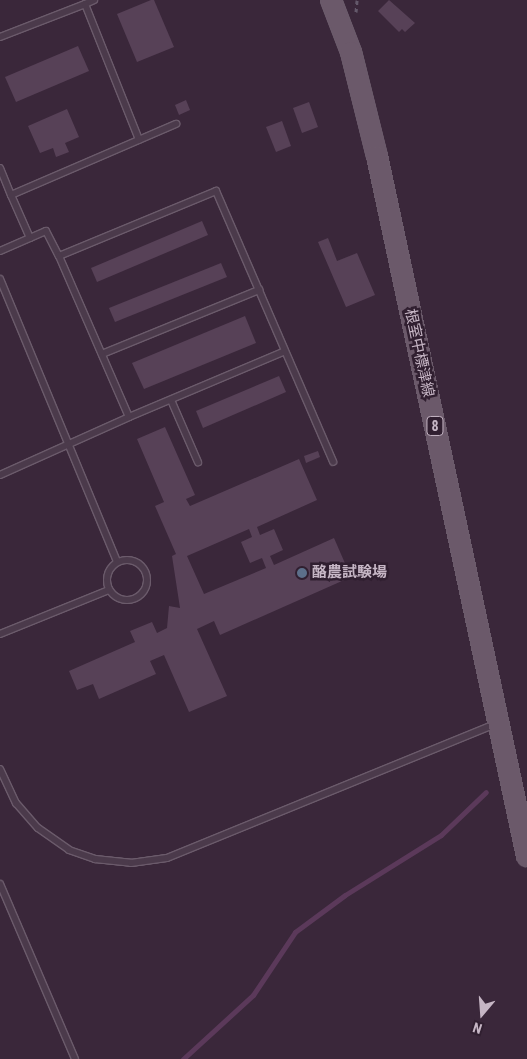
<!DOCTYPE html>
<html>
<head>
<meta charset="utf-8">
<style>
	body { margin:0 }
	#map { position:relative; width:527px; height:1059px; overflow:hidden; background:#3a273a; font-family:"Roboto Condensed","Noto Sans JP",sans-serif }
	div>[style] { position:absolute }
	.stream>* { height:5px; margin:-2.5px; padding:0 2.5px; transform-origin:2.5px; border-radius:2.5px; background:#5b395a }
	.building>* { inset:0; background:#574157 }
	.path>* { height:3px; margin-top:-1.5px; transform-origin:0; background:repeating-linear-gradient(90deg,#64596b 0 4px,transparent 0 8px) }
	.roads { filter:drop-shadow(1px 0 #6b5b6b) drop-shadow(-1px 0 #6b5b6b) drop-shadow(0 1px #6b5b6b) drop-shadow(0 -1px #6b5b6b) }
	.service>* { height:6px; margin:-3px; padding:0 3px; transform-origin:3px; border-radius:3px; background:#4b3a4b }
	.service>.ring { margin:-3px; padding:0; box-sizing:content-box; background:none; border:6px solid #4b3a4b; border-radius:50% }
	.primary>* { height:20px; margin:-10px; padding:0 10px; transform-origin:10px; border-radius:10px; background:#6b596a }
	.dots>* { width:14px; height:14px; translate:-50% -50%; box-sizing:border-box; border:2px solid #301f30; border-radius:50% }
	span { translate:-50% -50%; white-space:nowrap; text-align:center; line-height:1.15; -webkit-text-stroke:5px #301f30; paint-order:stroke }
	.shield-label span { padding:1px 4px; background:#301f30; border:1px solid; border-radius:4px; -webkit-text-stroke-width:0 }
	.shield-label { font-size:14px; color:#c6b6c5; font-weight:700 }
	.street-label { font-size:15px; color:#c6b6c5 }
	.poi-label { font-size:15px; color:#c6b6c5; font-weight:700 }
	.left { translate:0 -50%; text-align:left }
	.north { position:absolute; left:457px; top:989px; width:50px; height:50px; -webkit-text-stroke:4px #301f30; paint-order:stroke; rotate:198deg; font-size:14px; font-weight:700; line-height:20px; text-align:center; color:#c6b6c5 }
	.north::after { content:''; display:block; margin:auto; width:18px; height:22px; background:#c6b6c5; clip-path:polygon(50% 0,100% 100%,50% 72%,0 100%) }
</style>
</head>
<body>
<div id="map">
	<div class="stream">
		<div style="left:183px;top:1059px;width:95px;rotate:-42.4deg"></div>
		<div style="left:253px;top:995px;width:76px;rotate:-56.3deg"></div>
		<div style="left:295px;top:932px;width:62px;rotate:-36.5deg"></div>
		<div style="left:345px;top:895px;width:113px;rotate:-32deg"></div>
		<div style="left:441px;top:835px;width:62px;rotate:-43.7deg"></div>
	</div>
	<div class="building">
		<div style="clip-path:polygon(151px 0,154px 0,174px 47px,137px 62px,117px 14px)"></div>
		<div style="clip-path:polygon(389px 0,415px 23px,405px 32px,402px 29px,399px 32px,378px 11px)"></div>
		<div style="clip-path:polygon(78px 46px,89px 71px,16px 102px,5px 77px)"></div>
		<div style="clip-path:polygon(186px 100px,190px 110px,179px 115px,175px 105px)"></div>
		<div style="clip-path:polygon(309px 102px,318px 127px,302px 133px,293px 108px)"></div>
		<div style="clip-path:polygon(67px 109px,79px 137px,65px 143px,69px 152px,56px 157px,53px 148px,40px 153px,28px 126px)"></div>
		<div style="clip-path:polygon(282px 121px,291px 146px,276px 152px,266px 127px)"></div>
		<div style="clip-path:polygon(202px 221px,208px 235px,97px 282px,91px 268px)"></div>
		<div style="clip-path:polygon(328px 238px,337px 261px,357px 253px,375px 295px,346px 307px,318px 242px)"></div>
		<div style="clip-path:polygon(221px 263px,227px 277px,115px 322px,109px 308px)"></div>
		<div style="clip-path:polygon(245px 316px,256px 343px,144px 389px,132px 363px)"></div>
		<div style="clip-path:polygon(279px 376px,286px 392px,203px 428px,196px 411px)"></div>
		<div style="clip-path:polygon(evenodd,165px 427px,195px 495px,186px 499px,190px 506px,299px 459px,317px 500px,257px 527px,260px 535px,274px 529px,283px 550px,270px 556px,274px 565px,334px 538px,351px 577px,220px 635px,214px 621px,197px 629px,227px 696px,189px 712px,164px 655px,150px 661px,156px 674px,99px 699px,93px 684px,77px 690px,69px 671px,135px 642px,130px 631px,152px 622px,157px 633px,167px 628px,169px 606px,180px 608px,172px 556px,176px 554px,155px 506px,164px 502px,137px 439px,165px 427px,249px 529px,252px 537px,241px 542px,250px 563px,262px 558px,266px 568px,204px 594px,187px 556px,249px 529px)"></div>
		<div style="clip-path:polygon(318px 451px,320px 457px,306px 463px,304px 456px)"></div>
	</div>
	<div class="path">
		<div style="left:356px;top:12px;width:12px;rotate:-85deg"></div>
	</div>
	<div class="roads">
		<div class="service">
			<div style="left:85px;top:4px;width:10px;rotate:-24deg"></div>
			<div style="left:0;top:37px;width:91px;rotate:-21.2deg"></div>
			<div style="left:85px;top:4px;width:146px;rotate:68.3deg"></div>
			<div style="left:0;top:168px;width:29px;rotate:68deg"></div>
			<div style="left:30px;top:238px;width:47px;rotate:-113.8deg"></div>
			<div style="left:11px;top:195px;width:180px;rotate:-23.3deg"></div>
			<div style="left:0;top:251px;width:50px;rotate:-23.5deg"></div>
			<div style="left:46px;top:231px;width:28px;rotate:63deg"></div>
			<div style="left:59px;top:256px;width:170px;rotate:-22.5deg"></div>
			<div style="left:216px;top:191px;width:295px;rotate:66.6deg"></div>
			<div style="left:0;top:279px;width:306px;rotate:67.5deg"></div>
			<div style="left:102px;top:354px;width:170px;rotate:-22.2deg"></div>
			<div style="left:171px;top:400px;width:68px;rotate:66.5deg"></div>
			<div style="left:129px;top:417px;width:169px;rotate:-22.9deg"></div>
			<div style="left:0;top:475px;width:141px;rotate:-24.2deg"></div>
			<div style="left:129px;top:417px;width:176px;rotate:-113.5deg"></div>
			<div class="ring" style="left:107px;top:560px;width:34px;height:34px"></div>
			<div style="left:0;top:634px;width:118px;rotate:-22deg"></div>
			<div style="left:0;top:769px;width:38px;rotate:65deg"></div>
			<div style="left:16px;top:803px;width:33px;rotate:49deg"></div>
			<div style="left:38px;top:828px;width:38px;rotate:35deg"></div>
			<div style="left:69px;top:850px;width:28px;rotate:19deg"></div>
			<div style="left:95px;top:859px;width:36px;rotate:6deg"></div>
			<div style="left:131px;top:863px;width:36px;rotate:-8deg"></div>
			<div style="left:167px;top:858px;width:355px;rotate:-22.2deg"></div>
			<div style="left:0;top:884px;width:190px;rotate:66.8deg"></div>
		</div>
		<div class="primary">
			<div style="left:331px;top:0;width:56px;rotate:69deg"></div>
			<div style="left:351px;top:52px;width:107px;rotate:76deg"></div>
			<div style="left:377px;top:156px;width:716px;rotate:77.91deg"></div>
		</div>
	</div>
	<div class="dots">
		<div style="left:302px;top:573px;background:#5c6f8a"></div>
	</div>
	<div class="shield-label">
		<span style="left:435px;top:426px">8</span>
	</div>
	<div class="street-label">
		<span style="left:419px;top:353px;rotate:78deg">根室中標津線</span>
	</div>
	<div class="poi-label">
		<span class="left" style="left:312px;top:573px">酪農試験場</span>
	</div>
	<div class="north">N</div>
</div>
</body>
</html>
